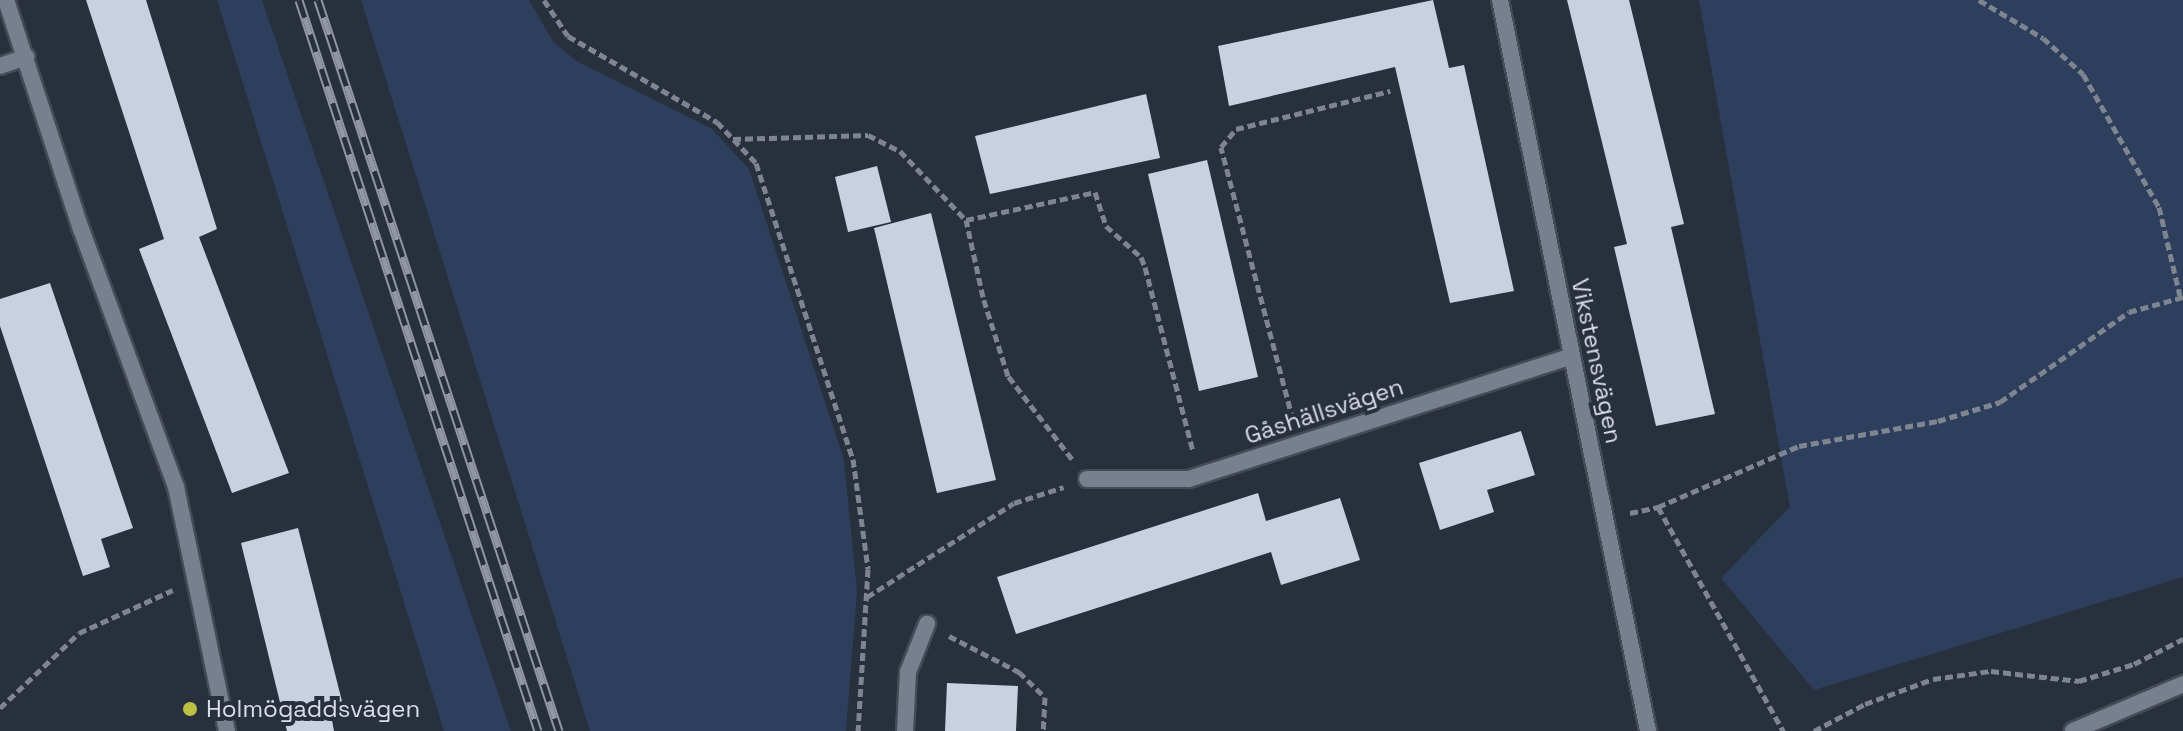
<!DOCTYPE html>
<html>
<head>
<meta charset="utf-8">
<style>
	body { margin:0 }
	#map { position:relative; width:2183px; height:731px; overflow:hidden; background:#28303d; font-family:"Space Grotesk",sans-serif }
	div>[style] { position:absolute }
	.green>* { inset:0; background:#2d3f5d }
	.building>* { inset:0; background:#c7d1e2 }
	.path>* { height:5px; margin-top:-2.5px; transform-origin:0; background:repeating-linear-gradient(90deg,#7f8590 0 8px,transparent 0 12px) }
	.roads { filter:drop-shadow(2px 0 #454b56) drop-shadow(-2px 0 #454b56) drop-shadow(0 2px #454b56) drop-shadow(0 -2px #454b56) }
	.service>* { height:16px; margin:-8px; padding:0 8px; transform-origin:8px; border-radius:8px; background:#77808f }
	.minor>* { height:16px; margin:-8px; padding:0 8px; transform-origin:8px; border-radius:8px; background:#77808f }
	.tertiary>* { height:16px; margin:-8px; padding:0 8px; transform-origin:8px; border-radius:8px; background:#77808f }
	.rail>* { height:9px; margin-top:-4.5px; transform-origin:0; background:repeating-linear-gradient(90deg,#28303d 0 18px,#9197a2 0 36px); box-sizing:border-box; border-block:2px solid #9197a2 }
	.dots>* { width:22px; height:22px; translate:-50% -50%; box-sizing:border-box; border:4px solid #28303d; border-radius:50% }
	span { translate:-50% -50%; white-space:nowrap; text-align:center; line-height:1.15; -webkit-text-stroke:8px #28303d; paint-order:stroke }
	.street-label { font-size:24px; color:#d9dee7 }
	.poi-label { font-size:24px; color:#d9dee7 }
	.left { translate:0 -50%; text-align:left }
</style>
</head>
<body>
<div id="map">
	<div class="green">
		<div style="clip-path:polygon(217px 0,262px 0,511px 731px,444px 731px)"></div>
		<div style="clip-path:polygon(361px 0,529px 0,554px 43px,578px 62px,712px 129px,749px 169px,844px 460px,857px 591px,846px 731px,590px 731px)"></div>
		<div style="clip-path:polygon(1699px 0,2183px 0,2183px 577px,1814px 690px,1721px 578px,1790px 507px)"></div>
	</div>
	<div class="building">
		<div style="clip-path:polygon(86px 0,146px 0,217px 229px,199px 237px,289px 473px,232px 493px,139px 249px,164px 239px)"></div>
		<div style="clip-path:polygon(1433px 0,1449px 68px,1464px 65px,1514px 291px,1450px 303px,1395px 67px,1229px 106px,1218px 46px)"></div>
		<div style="clip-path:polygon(1567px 0,1629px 0,1684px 224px,1671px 227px,1715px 414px,1656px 426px,1614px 247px,1627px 244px)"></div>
		<div style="clip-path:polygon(1146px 94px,1160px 158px,990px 194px,975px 136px)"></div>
		<div style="clip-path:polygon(1207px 160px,1258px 377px,1199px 391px,1148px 174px)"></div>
		<div style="clip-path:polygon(877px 166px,891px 222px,848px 232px,835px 177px)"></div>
		<div style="clip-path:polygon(931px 213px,996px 480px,937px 493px,874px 228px)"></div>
		<div style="clip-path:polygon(50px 283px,133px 528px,101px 539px,110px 567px,83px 576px,0 326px,0 299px)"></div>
		<div style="clip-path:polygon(1521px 431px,1535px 475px,1487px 490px,1494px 512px,1440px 530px,1419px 463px)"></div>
		<div style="clip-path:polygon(1258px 493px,1266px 521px,1340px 498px,1360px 560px,1281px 585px,1271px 552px,1016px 634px,997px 577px)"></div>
		<div style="clip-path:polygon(298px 528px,346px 717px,332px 720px,334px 731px,287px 731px,241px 543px)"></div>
		<div style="clip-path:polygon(947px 683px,1018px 686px,1016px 731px,945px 731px)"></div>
	</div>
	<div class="path">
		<div style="left:544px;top:0;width:43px;rotate:56.3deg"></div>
		<div style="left:568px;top:36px;width:172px;rotate:30deg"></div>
		<div style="left:717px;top:122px;width:57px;rotate:46.4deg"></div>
		<div style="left:756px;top:163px;width:311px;rotate:71.9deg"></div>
		<div style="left:853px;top:459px;width:111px;rotate:82.2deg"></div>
		<div style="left:868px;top:569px;width:162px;rotate:93.5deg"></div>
		<div style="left:1979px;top:0;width:74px;rotate:30.7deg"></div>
		<div style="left:2043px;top:38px;width:54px;rotate:42deg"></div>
		<div style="left:2083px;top:74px;width:153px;rotate:60.3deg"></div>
		<div style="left:2159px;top:207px;width:91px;rotate:76.7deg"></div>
		<div style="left:733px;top:139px;width:135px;rotate:-1.7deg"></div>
		<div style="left:868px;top:135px;width:36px;rotate:27deg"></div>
		<div style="left:900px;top:151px;width:95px;rotate:46.3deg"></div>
		<div style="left:1293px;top:420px;width:282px;rotate:-104.8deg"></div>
		<div style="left:1221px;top:147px;width:23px;rotate:-50deg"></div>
		<div style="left:1236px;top:129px;width:159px;rotate:-13.9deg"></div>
		<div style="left:1072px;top:459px;width:105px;rotate:-127.6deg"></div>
		<div style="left:1008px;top:376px;width:83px;rotate:-107.6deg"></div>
		<div style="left:983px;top:297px;width:79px;rotate:-102.4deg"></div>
		<div style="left:966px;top:220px;width:132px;rotate:-12.2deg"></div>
		<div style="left:1095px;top:192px;width:36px;rotate:72deg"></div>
		<div style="left:1106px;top:226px;width:47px;rotate:41.5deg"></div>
		<div style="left:1141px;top:257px;width:11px;rotate:68deg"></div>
		<div style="left:1145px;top:267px;width:190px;rotate:75.4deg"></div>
		<div style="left:1658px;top:507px;width:257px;rotate:60.8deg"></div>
		<div style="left:1630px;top:513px;width:29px;rotate:-12deg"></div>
		<div style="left:1658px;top:507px;width:154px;rotate:-23.4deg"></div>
		<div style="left:1799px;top:446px;width:141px;rotate:-10.2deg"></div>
		<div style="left:1938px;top:421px;width:65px;rotate:-17deg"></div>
		<div style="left:2000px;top:402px;width:157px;rotate:-34.9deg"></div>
		<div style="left:2129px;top:312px;width:56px;rotate:-15.5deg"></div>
		<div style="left:867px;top:597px;width:174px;rotate:-32.6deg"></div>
		<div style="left:1014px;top:503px;width:52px;rotate:-17.7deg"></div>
		<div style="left:949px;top:636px;width:79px;rotate:27.2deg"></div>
		<div style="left:1019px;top:672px;width:36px;rotate:44deg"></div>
		<div style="left:1045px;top:697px;width:34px;rotate:93deg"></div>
		<div style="left:0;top:708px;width:109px;rotate:-43.5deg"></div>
		<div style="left:79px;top:633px;width:103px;rotate:-24.6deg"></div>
		<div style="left:1814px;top:731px;width:58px;rotate:-27.9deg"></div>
		<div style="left:1865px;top:704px;width:72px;rotate:-20.2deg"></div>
		<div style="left:1933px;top:679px;width:59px;rotate:-7.9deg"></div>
		<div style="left:1991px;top:671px;width:89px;rotate:6.5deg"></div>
		<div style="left:2079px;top:681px;width:58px;rotate:-17.2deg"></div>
		<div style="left:2134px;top:664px;width:55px;rotate:-27deg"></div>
	</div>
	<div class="roads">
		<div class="service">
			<div style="left:905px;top:731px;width:59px;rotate:-87.1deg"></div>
			<div style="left:908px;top:672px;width:52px;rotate:-68.4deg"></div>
		</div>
		<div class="minor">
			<div style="left:6px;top:0;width:241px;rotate:71.9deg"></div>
			<div style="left:81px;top:229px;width:275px;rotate:69.8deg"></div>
			<div style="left:176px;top:487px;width:249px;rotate:78.2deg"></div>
			<div style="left:1500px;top:0;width:746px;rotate:78.55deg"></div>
			<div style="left:0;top:66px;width:28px;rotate:-19deg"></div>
			<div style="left:1087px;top:479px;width:102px"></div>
			<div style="left:1189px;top:479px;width:400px;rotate:-17.8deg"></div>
		</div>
		<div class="tertiary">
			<div style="left:2073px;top:731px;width:120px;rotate:-23.1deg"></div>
		</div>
	</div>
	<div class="rail">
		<div style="left:299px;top:0;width:769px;rotate:71.89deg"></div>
		<div style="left:318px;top:0;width:770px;rotate:71.75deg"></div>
	</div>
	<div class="dots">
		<div style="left:190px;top:709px;background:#bdbf43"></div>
	</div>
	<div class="street-label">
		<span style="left:1597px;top:361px;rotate:78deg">Vikstensvägen</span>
		<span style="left:1324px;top:411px;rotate:-18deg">Gåshällsvägen</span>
	</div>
	<div class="poi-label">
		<span class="left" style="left:206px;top:709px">Holmögaddsvägen</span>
	</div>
</div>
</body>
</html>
